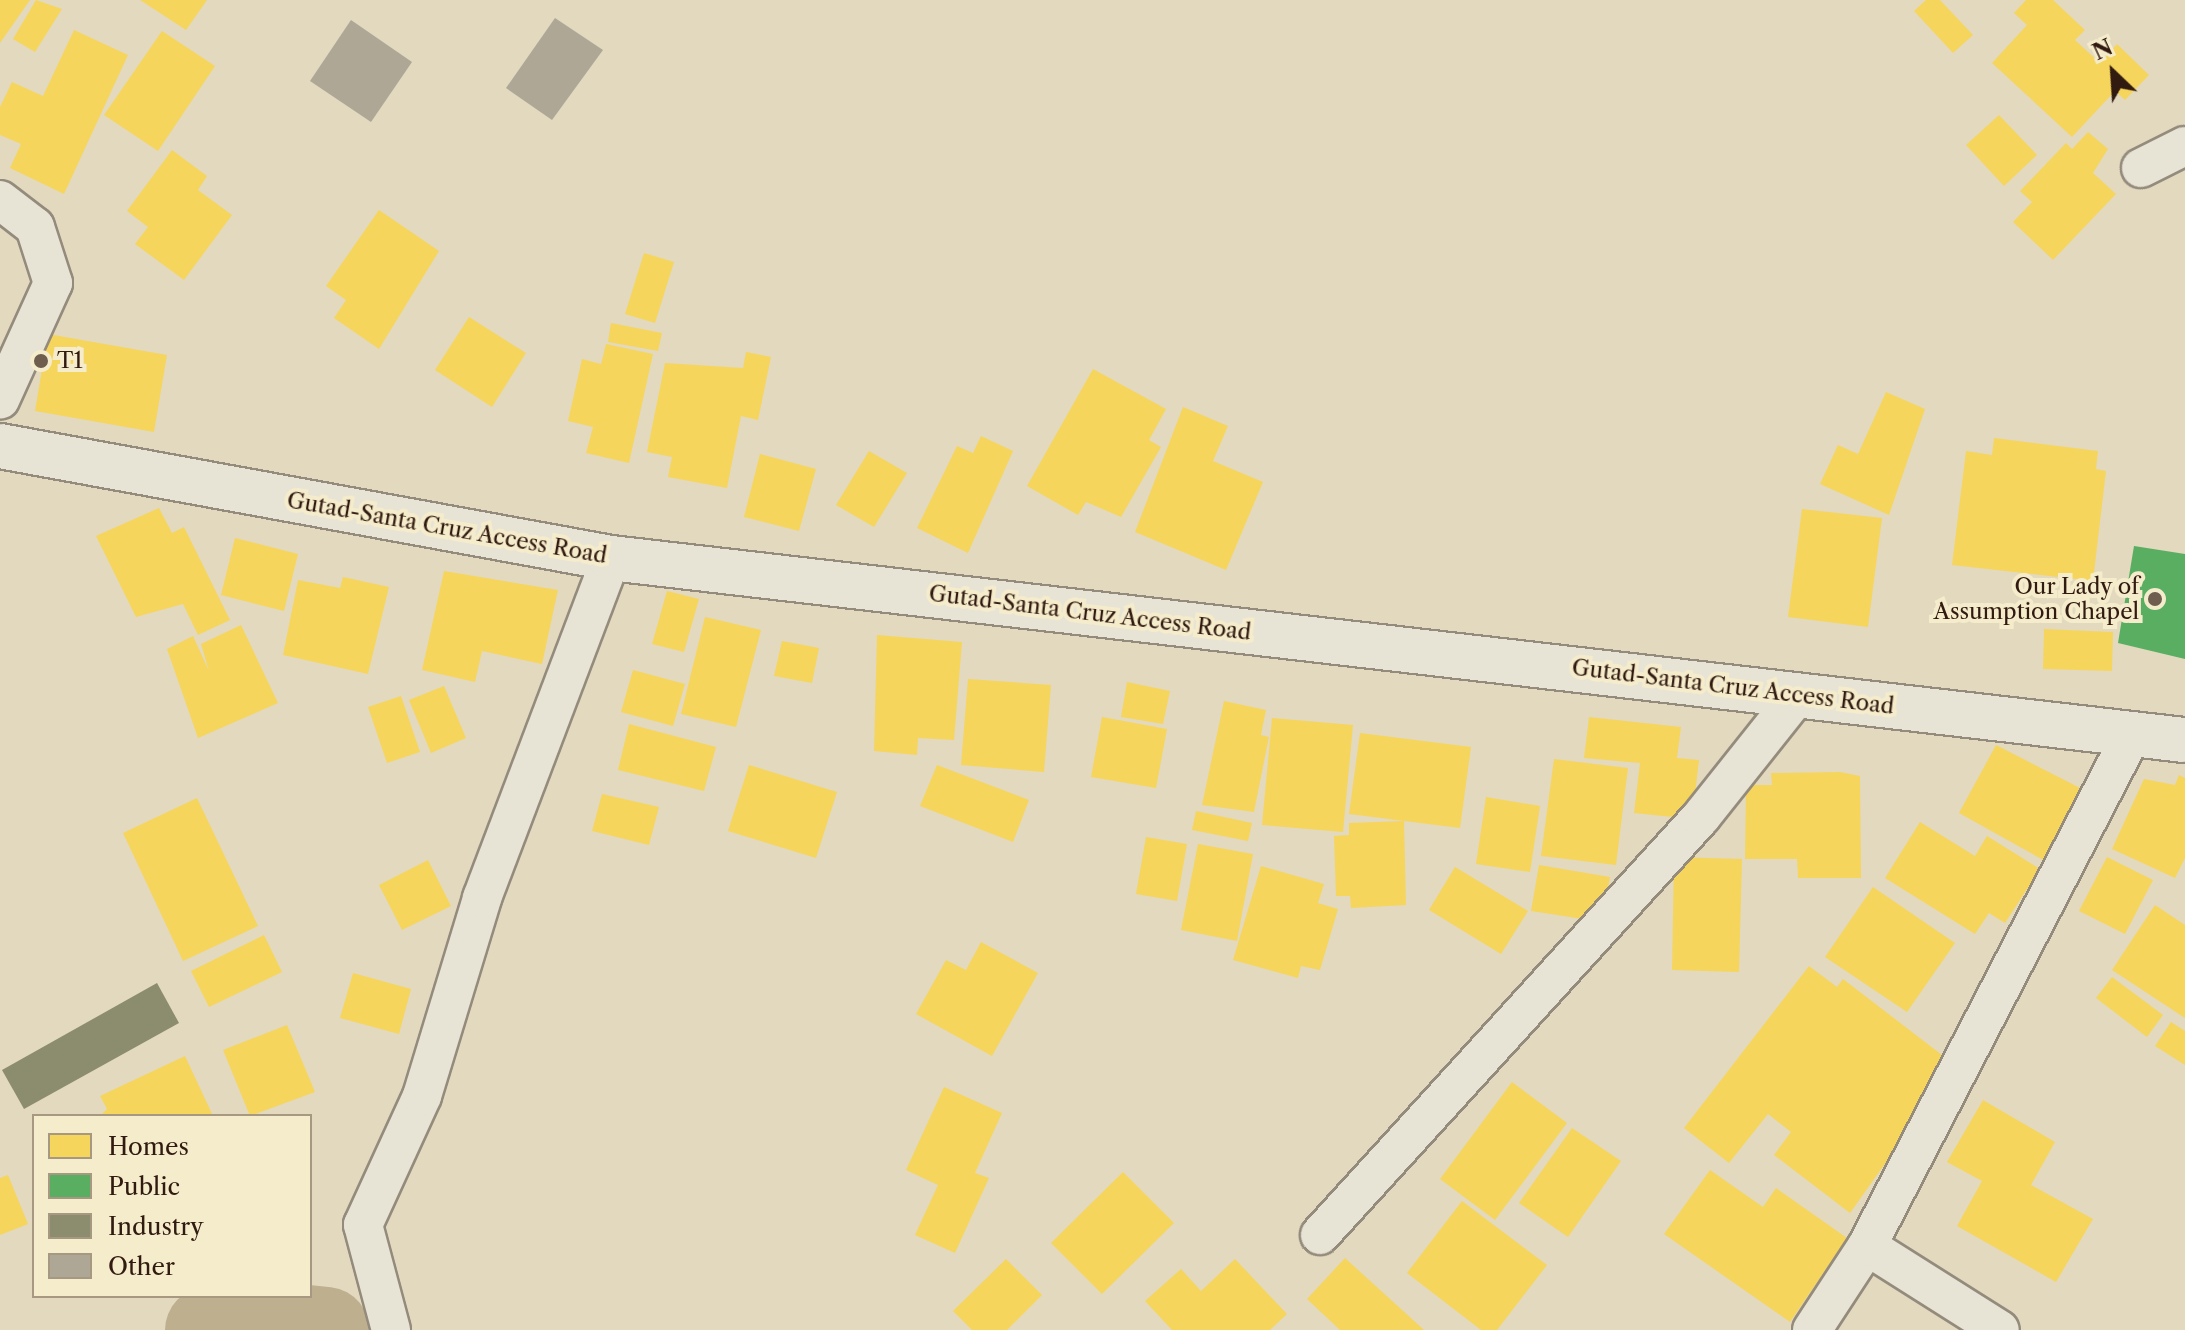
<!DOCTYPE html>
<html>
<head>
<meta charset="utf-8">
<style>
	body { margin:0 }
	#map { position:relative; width:2185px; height:1330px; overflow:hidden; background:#e2d9bf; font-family:"Libre Caslon Text",serif }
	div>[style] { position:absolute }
	.homes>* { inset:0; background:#f6d55c }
	.public>* { inset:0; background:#5aae61 }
	.industry>* { inset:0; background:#8c8c6e }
	.river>* { height:86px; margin:-43px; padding:0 43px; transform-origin:43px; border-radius:43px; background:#beaf8f }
	.building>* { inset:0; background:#aea796 }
	.roads { filter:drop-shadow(2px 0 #948b7c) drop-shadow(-2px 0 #948b7c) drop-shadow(0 2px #948b7c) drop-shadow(0 -2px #948b7c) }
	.minor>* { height:38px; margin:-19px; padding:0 19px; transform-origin:19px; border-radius:19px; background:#e7e3d5 }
	.secondary>* { height:44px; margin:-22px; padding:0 22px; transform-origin:22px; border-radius:22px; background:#e7e3d5 }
	.dots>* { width:22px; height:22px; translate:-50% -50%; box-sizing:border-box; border:4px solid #f5eccc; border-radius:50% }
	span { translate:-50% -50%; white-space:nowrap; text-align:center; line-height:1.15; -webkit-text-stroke:8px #f5eccc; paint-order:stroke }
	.poi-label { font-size:22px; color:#311a10 }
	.left { translate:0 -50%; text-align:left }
	.right { translate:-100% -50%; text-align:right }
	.street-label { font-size:22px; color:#311a10 }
	.legend { position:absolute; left:32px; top:1114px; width:280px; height:184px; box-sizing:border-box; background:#f5eccc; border:2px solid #a79881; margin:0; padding:10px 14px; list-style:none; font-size:24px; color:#311a10 }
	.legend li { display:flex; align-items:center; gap:16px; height:40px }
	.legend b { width:40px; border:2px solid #a79881 }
	.north { position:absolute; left:2073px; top:32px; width:80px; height:80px; -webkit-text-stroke:6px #f5eccc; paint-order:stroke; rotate:335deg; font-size:22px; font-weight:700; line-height:32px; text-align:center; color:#311a10 }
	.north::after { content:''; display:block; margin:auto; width:28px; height:36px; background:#311a10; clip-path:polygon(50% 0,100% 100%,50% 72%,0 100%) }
</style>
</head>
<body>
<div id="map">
	<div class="homes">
		<div style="clip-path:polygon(0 0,30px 0,0 43px)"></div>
		<div style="clip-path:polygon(36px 0,62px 9px,35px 52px,13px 39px)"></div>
		<div style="clip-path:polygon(140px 0,207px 0,186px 30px)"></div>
		<div style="clip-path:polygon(1926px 0,1940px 0,1973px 35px,1953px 53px,1914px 11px)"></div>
		<div style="clip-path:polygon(2026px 0,2053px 0,2085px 30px,2075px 40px,2100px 63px,2117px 44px,2149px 75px,2125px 100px,2115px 91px,2072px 137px,1992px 63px,2027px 25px,2014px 13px)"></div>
		<div style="clip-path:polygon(74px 30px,128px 55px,64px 194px,10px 168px,21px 144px,0 135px,0 107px,12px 82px,43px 96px)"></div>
		<div style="clip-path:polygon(162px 31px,215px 66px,158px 151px,104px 115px)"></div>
		<div style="clip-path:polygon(1999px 115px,2037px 155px,2004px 186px,1966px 145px)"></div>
		<div style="clip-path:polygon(2088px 132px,2108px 149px,2093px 173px,2116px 194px,2053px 260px,2013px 222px,2032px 202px,2020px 191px,2066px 143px,2072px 149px)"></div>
		<div style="clip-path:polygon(172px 150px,207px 176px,198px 190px,232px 215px,184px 280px,135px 244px,148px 227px,127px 211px)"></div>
		<div style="clip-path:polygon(379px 210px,439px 251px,379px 349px,334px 318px,346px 300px,326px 286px)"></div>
		<div style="clip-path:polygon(644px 253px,674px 262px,655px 323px,625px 314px)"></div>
		<div style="clip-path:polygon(469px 317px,526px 353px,492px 407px,435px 370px)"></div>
		<div style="clip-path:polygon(611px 323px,662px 333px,658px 351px,608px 342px)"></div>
		<div style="clip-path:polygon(48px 334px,167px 355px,154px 432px,35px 411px)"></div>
		<div style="clip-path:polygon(606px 344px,653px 354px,629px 463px,586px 453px,593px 427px,568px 421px,582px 359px,601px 364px)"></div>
		<div style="clip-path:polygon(746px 352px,771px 357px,758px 420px,741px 416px,727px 488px,668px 477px,672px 457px,647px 452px,665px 363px,743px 368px)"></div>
		<div style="clip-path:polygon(1093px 369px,1166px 409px,1149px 440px,1161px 447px,1121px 517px,1086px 502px,1078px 515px,1027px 486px)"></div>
		<div style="clip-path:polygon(1886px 392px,1925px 409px,1889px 515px,1820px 484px,1838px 445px,1858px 454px)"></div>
		<div style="clip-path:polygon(1183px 407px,1228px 426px,1213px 461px,1263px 482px,1226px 570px,1135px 532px)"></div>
		<div style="clip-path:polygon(981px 436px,1013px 451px,968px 553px,917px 528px,957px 446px,973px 453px)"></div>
		<div style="clip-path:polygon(1994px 438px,2098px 451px,2096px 469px,2106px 471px,2093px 581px,1952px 565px,1966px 451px,1992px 455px)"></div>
		<div style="clip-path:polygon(869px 451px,907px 473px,874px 527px,836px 505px)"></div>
		<div style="clip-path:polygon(760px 454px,816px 469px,799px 531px,744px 517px)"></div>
		<div style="clip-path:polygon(159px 508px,172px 533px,184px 527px,230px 620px,198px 635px,183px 604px,136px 617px,96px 536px)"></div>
		<div style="clip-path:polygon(1802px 509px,1882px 518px,1868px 627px,1788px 617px)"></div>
		<div style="clip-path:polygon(235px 538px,298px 554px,284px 611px,221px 595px)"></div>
		<div style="clip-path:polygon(444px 571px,558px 590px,542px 664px,482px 651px,475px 682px,422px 670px)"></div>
		<div style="clip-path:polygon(343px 577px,389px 587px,368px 674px,283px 655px,298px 580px,340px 588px)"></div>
		<div style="clip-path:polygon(667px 591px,699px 599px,684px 652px,652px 644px)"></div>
		<div style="clip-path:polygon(705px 617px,761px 630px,736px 727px,681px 714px)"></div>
		<div style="clip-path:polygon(241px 625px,278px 703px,198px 738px,167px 649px,193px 636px,209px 671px,201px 644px)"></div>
		<div style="clip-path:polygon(2044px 629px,2113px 632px,2112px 671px,2043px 669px)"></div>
		<div style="clip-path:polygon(877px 635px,962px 642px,954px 740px,918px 738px,917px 755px,874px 751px)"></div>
		<div style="clip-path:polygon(782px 641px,819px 648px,812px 683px,774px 676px)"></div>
		<div style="clip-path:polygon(633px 670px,685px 684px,673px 726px,621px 712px)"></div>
		<div style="clip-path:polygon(968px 679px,1051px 685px,1044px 772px,961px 765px)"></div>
		<div style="clip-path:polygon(1127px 682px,1170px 691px,1163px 724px,1121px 717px)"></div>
		<div style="clip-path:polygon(444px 686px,466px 738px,431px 753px,409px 700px)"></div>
		<div style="clip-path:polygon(401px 696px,420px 752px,387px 763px,368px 707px)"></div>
		<div style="clip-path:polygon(1224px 701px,1266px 710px,1261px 735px,1269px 737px,1254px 812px,1202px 805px)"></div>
		<div style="clip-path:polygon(1102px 717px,1167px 729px,1156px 788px,1091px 777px)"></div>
		<div style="clip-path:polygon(1589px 717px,1681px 727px,1677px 758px,1699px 760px,1692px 819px,1634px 813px,1640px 763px,1584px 758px)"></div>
		<div style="clip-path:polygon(1272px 718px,1353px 725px,1343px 832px,1262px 825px)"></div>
		<div style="clip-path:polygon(629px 724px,716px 747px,704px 791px,618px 770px)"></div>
		<div style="clip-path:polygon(1360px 733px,1471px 747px,1460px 828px,1349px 814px)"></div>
		<div style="clip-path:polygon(1996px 745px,2084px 790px,2045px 861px,1959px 813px)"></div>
		<div style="clip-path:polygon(1554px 759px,1628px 768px,1616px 865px,1541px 856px)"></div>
		<div style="clip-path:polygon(749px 765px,837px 792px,816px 858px,728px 831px)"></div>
		<div style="clip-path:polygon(937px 765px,1029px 800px,1013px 842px,920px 806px)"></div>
		<div style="clip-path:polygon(1840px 772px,1860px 776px,1861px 878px,1798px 878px,1797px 859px,1745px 859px,1746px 785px,1772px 785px,1771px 773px)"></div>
		<div style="clip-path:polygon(2179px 775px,2185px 778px,2185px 858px,2175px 878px,2112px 849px,2144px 779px,2175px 785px)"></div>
		<div style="clip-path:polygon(602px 794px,659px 807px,649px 845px,592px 831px)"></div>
		<div style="clip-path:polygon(1486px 797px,1540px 806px,1530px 872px,1476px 864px)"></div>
		<div style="clip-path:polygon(197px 798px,258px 926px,183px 961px,123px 833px)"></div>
		<div style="clip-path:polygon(1196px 811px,1252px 823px,1248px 841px,1192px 830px)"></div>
		<div style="clip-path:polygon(1404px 821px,1406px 905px,1351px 908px,1350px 896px,1336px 896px,1334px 836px,1349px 835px,1349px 823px)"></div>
		<div style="clip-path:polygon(1920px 822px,1975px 856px,1987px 836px,2040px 869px,2005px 923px,1989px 913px,1975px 934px,1885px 878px)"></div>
		<div style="clip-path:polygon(1146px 837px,1187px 844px,1177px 901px,1136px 894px)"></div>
		<div style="clip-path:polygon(1198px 844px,1253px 854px,1237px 941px,1181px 930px)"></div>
		<div style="clip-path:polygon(1674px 857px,1742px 859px,1739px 972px,1672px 970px)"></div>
		<div style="clip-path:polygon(2107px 857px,2153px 880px,2125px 934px,2079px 911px)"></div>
		<div style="clip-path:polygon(428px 860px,451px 906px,402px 930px,379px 885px)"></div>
		<div style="clip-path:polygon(1539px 865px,1610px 877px,1602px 922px,1531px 911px)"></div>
		<div style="clip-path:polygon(1261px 866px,1324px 884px,1318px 903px,1338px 909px,1320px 970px,1301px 966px,1298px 978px,1233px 960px)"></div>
		<div style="clip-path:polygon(1455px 867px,1528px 911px,1501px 954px,1429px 910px)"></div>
		<div style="clip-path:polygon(1873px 887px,1955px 943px,1907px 1012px,1825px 957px)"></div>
		<div style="clip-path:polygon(2155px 905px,2185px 925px,2185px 1018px,2112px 970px)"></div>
		<div style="clip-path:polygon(264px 935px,282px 972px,209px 1007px,191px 971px)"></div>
		<div style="clip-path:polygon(981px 942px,1038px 973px,992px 1056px,916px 1014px,946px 960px,966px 970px)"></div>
		<div style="clip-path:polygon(1809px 966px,1837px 987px,1843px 979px,1955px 1065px,1850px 1213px,1774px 1155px,1791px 1132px,1768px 1114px,1729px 1163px,1684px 1128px)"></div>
		<div style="clip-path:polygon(353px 973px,411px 989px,399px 1034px,340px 1018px)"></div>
		<div style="clip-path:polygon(2112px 977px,2163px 1015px,2147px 1037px,2096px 998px)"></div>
		<div style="clip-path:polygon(2171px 1022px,2185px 1031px,2185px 1065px,2155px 1046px)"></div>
		<div style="clip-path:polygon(287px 1025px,315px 1092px,250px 1116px,223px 1050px)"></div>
		<div style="clip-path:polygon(185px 1056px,213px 1116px,100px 1116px,107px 1109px,100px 1096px)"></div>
		<div style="clip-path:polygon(1512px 1082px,1567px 1123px,1495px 1220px,1440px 1179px)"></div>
		<div style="clip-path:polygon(944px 1087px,1002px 1113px,975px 1173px,989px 1178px,955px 1253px,915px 1235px,938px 1185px,906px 1170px)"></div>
		<div style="clip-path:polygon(1983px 1100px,2055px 1142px,2031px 1185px,2093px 1219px,2056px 1282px,1957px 1226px,1982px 1181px,1947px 1162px)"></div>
		<div style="clip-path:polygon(1572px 1128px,1621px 1161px,1568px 1237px,1519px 1203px)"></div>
		<div style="clip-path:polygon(1710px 1170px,1763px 1207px,1776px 1188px,1847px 1238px,1790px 1322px,1664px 1234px)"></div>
		<div style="clip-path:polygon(1123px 1172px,1174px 1223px,1102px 1294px,1051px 1243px)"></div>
		<div style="clip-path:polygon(8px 1175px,28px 1224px,0 1235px,0 1178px)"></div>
		<div style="clip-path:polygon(1462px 1201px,1547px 1265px,1497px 1330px,1481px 1330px,1407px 1273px)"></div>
		<div style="clip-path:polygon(1345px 1258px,1424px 1330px,1340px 1330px,1307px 1299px)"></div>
		<div style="clip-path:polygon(1006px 1259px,1042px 1295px,1007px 1330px,972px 1330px,953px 1311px)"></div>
		<div style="clip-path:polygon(1235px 1259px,1287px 1314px,1270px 1330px,1172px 1330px,1145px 1301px,1181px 1269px,1201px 1291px)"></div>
	</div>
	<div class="public">
		<div style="clip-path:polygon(2134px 546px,2185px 554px,2185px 659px,2118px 643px)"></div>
	</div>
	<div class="industry">
		<div style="clip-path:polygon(157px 983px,179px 1023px,24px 1109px,2px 1070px)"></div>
	</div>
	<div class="river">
		<div style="left:208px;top:1330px;width:25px;rotate:-23deg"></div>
		<div style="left:231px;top:1320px;width:96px;rotate:6deg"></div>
	</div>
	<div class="building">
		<div style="clip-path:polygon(555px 18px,603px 50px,552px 120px,506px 88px)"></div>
		<div style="clip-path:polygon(351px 20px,412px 62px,371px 122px,310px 81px)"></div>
	</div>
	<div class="roads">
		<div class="minor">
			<div style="left:2141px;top:168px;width:49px;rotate:-26.6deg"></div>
			<div style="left:0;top:200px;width:44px;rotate:37.6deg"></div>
			<div style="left:35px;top:227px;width:59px;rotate:72.2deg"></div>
			<div style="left:53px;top:283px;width:128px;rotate:114.4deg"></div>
			<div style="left:1320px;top:1235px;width:566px;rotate:-47.65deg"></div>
			<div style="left:1701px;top:817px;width:157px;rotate:-51.5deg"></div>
			<div style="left:1867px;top:1246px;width:157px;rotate:32.3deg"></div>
			<div style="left:391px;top:1330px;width:109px;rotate:-104.9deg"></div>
			<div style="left:363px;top:1225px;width:142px;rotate:-65.4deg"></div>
			<div style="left:422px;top:1096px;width:207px;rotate:-73.1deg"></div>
			<div style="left:482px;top:898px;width:364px;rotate:-69.2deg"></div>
			<div style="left:1812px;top:1330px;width:100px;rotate:-56.8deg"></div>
			<div style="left:1867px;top:1246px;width:577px;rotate:-62.63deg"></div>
		</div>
		<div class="secondary">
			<div style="left:0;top:446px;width:621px;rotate:10.39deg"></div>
			<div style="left:611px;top:558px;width:1584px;rotate:6.6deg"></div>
		</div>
	</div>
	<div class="dots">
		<div style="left:41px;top:361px;background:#6f5d4d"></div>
		<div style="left:2155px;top:599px;background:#6f5d4d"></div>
	</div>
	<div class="poi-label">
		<span class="left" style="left:57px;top:361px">T1</span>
		<span class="right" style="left:2139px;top:599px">Our Lady of<br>Assumption Chapel</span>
	</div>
	<div class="street-label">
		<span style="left:447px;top:528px;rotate:10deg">Gutad-Santa Cruz Access Road</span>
		<span style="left:1090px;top:613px;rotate:7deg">Gutad-Santa Cruz Access Road</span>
		<span style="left:1733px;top:687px;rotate:7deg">Gutad-Santa Cruz Access Road</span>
	</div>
	<ul class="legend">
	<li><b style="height:22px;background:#f6d55c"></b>Homes</li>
	<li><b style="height:22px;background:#5aae61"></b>Public</li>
	<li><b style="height:22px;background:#8c8c6e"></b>Industry</li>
	<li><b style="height:22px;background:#aea796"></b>Other</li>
	</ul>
	<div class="north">N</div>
</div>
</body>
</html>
